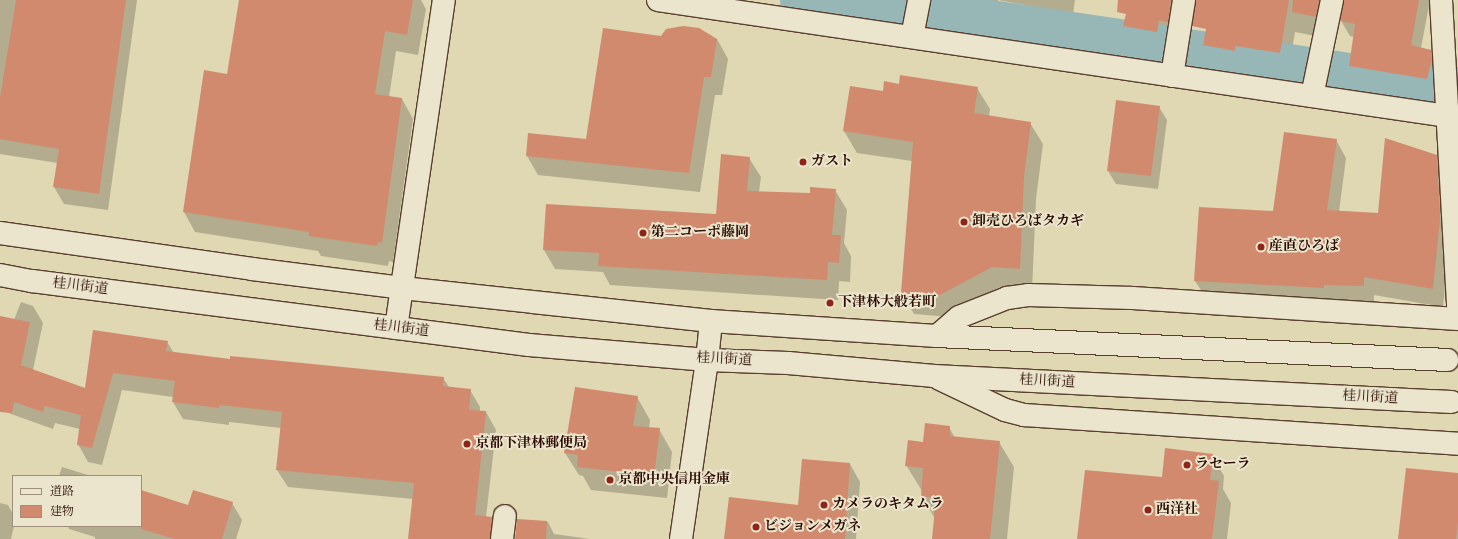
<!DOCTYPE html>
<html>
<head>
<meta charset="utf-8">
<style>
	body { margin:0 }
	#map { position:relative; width:1458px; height:539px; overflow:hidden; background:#e0d7b3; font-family:"Sorts Mill Goudy","Noto Serif JP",serif }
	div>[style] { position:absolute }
	.shadow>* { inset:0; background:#0003 }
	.river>* { height:54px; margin:-27px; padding:0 27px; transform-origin:27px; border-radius:27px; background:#97b7b7 }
	.building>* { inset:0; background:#d28a6f }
	.roads { filter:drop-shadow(1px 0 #593f2e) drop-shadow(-1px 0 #593f2e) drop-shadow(0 1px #593f2e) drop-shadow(0 -1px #593f2e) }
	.minor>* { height:22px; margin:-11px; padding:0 11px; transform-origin:11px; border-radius:11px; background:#ebe5ce }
	.dots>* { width:11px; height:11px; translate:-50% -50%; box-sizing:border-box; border:2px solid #ebe5ce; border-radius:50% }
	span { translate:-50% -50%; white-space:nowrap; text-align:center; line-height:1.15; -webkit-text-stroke:4px #ebe5ce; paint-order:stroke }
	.poi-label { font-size:14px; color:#2c0c01; font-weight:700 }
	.left { translate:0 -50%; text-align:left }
	.street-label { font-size:14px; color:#2c0c01 }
	.legend { position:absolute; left:12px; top:475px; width:130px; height:52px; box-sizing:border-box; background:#ebe5ce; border:1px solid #9f8e7c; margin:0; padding:5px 7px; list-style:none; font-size:12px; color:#2c0c01 }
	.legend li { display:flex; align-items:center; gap:8px; height:20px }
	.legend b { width:20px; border:1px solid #9f8e7c }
</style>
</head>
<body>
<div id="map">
	<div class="shadow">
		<div style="clip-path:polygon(0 0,137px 0,108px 210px,64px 204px,54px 187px,58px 163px,0 154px)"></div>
		<div style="clip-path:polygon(240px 0,421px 0,426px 9px,418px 55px,396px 51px,389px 97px,402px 99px,413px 119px,393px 262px,389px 261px,388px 266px,321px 256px,318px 251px,195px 232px,184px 212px,228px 75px)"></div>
		<div style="clip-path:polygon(828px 0,1075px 0,1073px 14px,998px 0,996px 14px,980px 11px,978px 23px,942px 17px,935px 6px,931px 4px,924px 5px,916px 13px,863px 8px,829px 2px)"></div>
		<div style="clip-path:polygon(1129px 0,1177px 0,1167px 50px,1135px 45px,1124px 26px)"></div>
		<div style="clip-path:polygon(1213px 0,1430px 0,1421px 48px,1431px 50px,1439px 66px,1440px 74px,1435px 94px,1358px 81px,1350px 65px,1354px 37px,1350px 36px,1341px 21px,1344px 3px,1337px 3px,1315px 36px,1295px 32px,1289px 68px,1244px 60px,1243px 66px,1213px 60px,1204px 45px)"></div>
		<div style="clip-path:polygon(661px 37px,717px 39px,728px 59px,722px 95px,715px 95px,700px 192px,538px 175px,527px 156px,587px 140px)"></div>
		<div style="clip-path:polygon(899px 85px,977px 88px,990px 109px,989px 116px,1030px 123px,1043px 144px,1036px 199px,1032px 291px,951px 317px,914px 314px,902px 293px,912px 161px,857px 153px,844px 131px,851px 87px,883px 92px)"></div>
		<div style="clip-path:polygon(1159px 107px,1167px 120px,1158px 189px,1116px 184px,1108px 171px)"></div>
		<div style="clip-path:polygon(1336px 140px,1346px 158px,1339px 212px,1379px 214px,1436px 156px,1447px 174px,1450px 238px,1443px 307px,1374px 295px,1374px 304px,1206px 298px,1195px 281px,1273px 212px)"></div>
		<div style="clip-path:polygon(749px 158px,761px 177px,759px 192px,810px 194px,835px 190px,847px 210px,844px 243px,851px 256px,850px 282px,839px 281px,838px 300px,610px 285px,603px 272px,555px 269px,544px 250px,717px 215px)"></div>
		<div style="clip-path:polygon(21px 302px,33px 306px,43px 323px,33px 370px,86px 389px,94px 331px,167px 342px,174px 353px,231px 360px,443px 378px,449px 387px,470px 390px,480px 407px,480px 412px,486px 412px,496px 430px,486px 517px,492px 517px,502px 535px,501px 539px,409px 539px,413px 499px,288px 487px,277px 470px,281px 428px,229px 422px,229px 425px,183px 419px,173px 402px,173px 397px,122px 390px,102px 465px,88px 462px,78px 444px,80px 429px,55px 423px,53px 429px,0 410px,0 317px,14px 320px)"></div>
		<div style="clip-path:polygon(637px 397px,650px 420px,649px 428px,659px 429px,672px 452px,667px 498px,591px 490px,583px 476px,579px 475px,565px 453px)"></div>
		<div style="clip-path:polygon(949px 427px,955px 438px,999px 442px,1014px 467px,1007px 539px,933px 539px,935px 519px,922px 496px,922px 491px,906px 465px,924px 443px)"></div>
		<div style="clip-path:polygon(1212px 455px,1224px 476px,1223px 489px,1231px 503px,1227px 539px,1078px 539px,1163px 478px)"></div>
		<div style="clip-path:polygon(850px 464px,860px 482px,856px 539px,725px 539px,799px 506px)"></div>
		<div style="clip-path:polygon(62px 467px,91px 476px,59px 476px)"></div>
		<div style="clip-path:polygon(1458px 474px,1458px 539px,1399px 539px)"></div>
		<div style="clip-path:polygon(141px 491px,189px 506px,232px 503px,242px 520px,236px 539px,95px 539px,95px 537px,69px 529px,68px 526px,141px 526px)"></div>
		<div style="clip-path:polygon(0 503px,8px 505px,13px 514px,14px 526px,11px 539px,0 539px)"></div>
		<div style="clip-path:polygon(518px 520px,548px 522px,554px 534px,590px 539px,516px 539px)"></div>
	</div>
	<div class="river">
		<div style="left:807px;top:0;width:623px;rotate:8.4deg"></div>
		<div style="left:1423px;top:91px;width:35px;rotate:5deg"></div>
	</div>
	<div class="building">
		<div style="clip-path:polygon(16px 0,126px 0,99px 194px,53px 187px,59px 149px,0 139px,0 98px)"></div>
		<div style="clip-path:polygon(239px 0,413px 0,407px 35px,385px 31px,375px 94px,402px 98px,382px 243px,378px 242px,377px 246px,309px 236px,309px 232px,183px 212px,204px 70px,227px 74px)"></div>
		<div style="clip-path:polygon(1118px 0,1171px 0,1168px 22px,1159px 20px,1157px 32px,1123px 26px,1126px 14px,1117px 12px)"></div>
		<div style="clip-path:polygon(1196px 0,1289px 0,1280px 53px,1235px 46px,1235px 51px,1203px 45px,1206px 29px,1192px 26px)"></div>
		<div style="clip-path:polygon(1293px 0,1319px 0,1316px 17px,1292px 12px)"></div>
		<div style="clip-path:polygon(1344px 0,1419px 0,1411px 45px,1431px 50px,1432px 59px,1427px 79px,1349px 66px,1355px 24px,1340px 21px)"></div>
		<div style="clip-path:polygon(683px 26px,699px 28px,717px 39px,711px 77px,704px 77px,689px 173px,526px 156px,528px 133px,586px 139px,603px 28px,661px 36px,666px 29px)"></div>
		<div style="clip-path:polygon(900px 75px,978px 87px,974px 113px,1031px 122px,1024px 177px,1020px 269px,992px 267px,938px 296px,901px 293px,913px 142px,843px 131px,850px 86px,883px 91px,884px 81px,899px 84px)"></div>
		<div style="clip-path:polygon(1116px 100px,1160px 106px,1151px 176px,1107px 171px)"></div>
		<div style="clip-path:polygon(1284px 132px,1337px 139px,1327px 210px,1378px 213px,1385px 138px,1437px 155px,1440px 219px,1433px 289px,1364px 277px,1364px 286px,1324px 285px,1324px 288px,1194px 281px,1199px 207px,1273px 211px)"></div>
		<div style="clip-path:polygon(721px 154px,750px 157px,747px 191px,810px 193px,810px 187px,836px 189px,832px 235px,841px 235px,839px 263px,828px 262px,827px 280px,598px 266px,599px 253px,543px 250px,546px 204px,716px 214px)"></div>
		<div style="clip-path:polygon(0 316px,30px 322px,21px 365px,85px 388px,93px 330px,168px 341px,166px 351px,230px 359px,230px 356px,444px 377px,443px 386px,471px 389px,469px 410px,486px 411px,475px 515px,492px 517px,490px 539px,408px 539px,414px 483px,276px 470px,282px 412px,220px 405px,219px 408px,172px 402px,175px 381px,113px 373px,92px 448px,77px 445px,81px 415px,45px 406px,43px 412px,14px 402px,12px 413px,0 412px)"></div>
		<div style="clip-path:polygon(575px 387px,638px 396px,633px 426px,660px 428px,654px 476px,577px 467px,578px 455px,564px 453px)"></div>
		<div style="clip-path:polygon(925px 423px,950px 426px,950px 436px,1000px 441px,990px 539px,932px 539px,936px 498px,921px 496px,923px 468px,905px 466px,908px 440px,923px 442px)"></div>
		<div style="clip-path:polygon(1165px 448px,1213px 454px,1210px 480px,1219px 481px,1212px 539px,1077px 539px,1085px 470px,1162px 477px)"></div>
		<div style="clip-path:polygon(802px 459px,850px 463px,845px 539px,724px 539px,729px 497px,798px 505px)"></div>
		<div style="clip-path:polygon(1406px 468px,1458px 473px,1458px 521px,1456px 539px,1398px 539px)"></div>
		<div style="clip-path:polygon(141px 490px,188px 505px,193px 490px,233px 502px,222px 539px,175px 539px,141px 529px)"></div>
		<div style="clip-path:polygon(517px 519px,547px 521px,546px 539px,515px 539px)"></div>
	</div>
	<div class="roads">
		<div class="minor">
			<div style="left:658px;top:0;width:797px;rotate:8.36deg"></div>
			<div style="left:1441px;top:0;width:308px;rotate:86.8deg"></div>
			<div style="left:912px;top:37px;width:38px;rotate:-79deg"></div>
			<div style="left:1172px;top:76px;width:77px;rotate:-81deg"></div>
			<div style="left:1312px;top:96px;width:98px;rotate:-78.2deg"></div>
			<div style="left:0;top:233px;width:255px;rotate:8.1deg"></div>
			<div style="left:252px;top:269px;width:151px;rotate:7.2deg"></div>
			<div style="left:402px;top:288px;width:311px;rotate:6.1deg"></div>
			<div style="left:711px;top:321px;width:226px;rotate:3.8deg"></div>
			<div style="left:937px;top:336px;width:511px;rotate:2.69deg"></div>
			<div style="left:0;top:275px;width:33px;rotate:11deg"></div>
			<div style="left:32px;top:281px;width:501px;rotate:7.34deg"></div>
			<div style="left:529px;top:345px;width:179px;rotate:4.8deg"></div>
			<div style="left:707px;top:360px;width:81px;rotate:2.1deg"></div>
			<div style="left:788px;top:363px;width:147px;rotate:5.1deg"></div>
			<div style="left:934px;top:376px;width:518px;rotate:2.88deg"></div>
			<div style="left:396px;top:328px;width:331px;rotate:-81.7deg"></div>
			<div style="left:937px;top:336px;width:29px;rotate:-41deg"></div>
			<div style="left:959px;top:317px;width:52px;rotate:-21.6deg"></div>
			<div style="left:1007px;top:298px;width:21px;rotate:-8deg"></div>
			<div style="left:1028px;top:295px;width:104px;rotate:1.7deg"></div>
			<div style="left:1132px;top:298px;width:327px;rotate:3.7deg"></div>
			<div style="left:940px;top:379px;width:72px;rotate:25.5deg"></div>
			<div style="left:1005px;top:410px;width:20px;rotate:15deg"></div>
			<div style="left:1024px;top:415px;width:435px;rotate:3.8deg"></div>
			<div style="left:502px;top:539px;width:23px;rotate:-83deg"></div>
			<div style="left:681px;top:539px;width:181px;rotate:-81.7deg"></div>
			<div style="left:707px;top:360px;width:39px;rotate:-84deg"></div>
		</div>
	</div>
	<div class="dots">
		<div style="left:803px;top:162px;background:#8f2418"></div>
		<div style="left:964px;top:222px;background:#8f2418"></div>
		<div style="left:643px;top:233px;background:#8f2418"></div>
		<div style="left:1261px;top:247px;background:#8f2418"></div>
		<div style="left:830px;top:303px;background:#8f2418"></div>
		<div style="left:467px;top:444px;background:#8f2418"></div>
		<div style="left:1187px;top:465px;background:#8f2418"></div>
		<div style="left:610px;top:480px;background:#8f2418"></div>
		<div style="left:824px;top:505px;background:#8f2418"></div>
		<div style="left:1148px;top:510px;background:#8f2418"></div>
		<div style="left:756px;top:527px;background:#8f2418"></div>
	</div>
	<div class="poi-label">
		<span class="left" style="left:811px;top:162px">ガスト</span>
		<span class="left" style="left:972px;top:222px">卸売ひろばタカギ</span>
		<span class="left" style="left:651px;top:233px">第二コーポ藤岡</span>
		<span class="left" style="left:1269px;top:247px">産直ひろば</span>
		<span class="left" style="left:838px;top:303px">下津林大般若町</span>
		<span class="left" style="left:475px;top:444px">京都下津林郵便局</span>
		<span class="left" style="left:1195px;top:465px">ラセーラ</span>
		<span class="left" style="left:618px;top:480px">京都中央信用金庫</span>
		<span class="left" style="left:832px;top:505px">カメラのキタムラ</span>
		<span class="left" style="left:1156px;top:510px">西洋社</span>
		<span class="left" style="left:764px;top:527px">ビジョンメガネ</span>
	</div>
	<div class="street-label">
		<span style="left:80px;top:287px;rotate:7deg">桂川街道</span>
		<span style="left:401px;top:329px;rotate:7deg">桂川街道</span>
		<span style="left:724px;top:360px;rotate:3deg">桂川街道</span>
		<span style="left:1047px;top:382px;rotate:3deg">桂川街道</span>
		<span style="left:1370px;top:398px;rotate:3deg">桂川街道</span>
	</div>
	<ul class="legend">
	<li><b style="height:5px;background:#ebe5ce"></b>道路</li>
	<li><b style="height:11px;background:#d28a6f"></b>建物</li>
	</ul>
</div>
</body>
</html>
